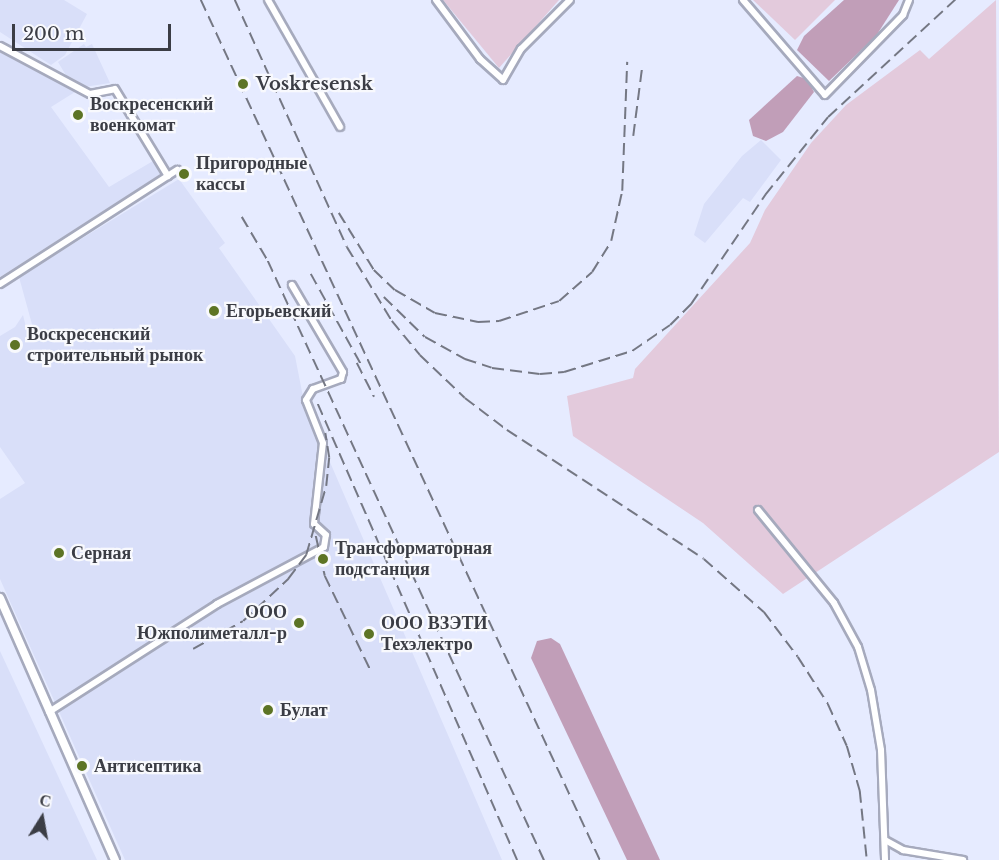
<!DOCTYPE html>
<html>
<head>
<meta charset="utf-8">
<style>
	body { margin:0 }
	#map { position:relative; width:999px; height:860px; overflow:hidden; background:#e6ebff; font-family:"Libre Baskerville",serif }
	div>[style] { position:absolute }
	.built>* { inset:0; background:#d9dff9 }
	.green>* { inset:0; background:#e3cadc }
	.forest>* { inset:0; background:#c19eb8 }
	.roads { filter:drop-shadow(2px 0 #a6aabd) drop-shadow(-2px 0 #a6aabd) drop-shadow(0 2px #a6aabd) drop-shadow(0 -2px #a6aabd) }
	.street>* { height:6px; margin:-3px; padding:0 3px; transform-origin:3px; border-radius:3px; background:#fff }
	.secondary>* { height:8px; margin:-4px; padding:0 4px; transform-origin:4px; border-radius:4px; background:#fff }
	.rail>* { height:1.5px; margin-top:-0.75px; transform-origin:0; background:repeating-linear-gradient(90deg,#747783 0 12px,transparent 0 18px) }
	.dots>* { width:16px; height:16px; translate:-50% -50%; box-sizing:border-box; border:3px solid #f8f9fd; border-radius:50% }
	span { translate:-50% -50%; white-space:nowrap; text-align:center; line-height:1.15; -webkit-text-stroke:4.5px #f8f9fd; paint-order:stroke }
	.poi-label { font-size:18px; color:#3b3d45; font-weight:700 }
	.left { translate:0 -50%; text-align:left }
	.right { translate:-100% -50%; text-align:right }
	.north { position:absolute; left:12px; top:788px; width:60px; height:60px; -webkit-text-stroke:4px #f8f9fd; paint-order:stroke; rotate:11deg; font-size:16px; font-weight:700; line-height:24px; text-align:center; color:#3b3d45 }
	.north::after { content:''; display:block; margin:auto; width:21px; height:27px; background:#3b3d45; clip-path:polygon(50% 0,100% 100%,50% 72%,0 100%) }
	.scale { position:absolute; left:12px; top:24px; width:159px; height:27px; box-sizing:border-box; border:3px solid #3b3d45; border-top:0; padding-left:8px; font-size:18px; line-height:21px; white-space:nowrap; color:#3b3d45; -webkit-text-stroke:4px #f8f9fd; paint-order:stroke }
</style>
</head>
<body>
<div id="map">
	<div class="built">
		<div style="clip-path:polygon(0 0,64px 0,87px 14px,65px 55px,51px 65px,0 32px)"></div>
		<div style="clip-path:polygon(84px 44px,86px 47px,92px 44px,110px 83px,84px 87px,67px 77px,58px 62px)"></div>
		<div style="clip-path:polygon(0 50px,75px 92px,51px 107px,109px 187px,153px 161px,161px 174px,0 277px)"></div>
		<div style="clip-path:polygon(761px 140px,781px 160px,750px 202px,743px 198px,705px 243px,694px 235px,704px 204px,742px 156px)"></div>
		<div style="clip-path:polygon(179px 179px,225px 243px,219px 248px,295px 356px,304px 402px,502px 860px,125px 860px,0 579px,0 499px,25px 483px,0 447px,0 336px,15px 327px,23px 315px,27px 331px,33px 328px,19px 277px)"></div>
		<div style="clip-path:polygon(0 651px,97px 860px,0 860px)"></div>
	</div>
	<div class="green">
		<div style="clip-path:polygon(443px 0,559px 0,499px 68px)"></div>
		<div style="clip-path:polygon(753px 0,835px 0,795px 40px)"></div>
		<div style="clip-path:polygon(996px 0,999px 452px,783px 594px,703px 523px,573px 436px,567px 396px,633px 378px,635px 369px,750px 243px,765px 210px,811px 143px,846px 105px,920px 50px,929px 59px)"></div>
	</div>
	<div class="forest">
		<div style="clip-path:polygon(844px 0,899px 0,876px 36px,829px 81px,797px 50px,804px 36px)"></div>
		<div style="clip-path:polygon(797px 76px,807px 79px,814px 92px,783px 132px,766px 141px,753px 136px,749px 120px)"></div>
		<div style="clip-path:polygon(551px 638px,560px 644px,660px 860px,627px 860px,531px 658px,537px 641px)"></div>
	</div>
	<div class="roads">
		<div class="street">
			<div style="left:268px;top:0;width:146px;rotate:60.4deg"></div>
			<div style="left:436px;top:0;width:74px;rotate:53.3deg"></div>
			<div style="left:480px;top:59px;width:31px;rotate:42deg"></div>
			<div style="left:503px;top:80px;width:36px;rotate:-60deg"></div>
			<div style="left:521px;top:49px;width:69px;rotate:-45deg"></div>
			<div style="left:743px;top:0;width:125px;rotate:49.2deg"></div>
			<div style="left:825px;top:95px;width:112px;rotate:-45.7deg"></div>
			<div style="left:903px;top:15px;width:16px;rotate:-68deg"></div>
			<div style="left:0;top:46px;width:102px;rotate:28.1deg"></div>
			<div style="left:90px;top:94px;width:25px;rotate:-11deg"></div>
			<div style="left:115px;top:89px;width:102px;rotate:58.7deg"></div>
			<div style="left:0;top:284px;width:211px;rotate:-32.8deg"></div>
			<div style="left:758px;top:510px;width:120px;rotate:50.7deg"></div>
			<div style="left:834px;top:603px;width:50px;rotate:61.4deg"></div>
			<div style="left:858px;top:647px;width:45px;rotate:73.2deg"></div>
			<div style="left:871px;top:690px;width:61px;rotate:80.5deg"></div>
			<div style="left:881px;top:750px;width:110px;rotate:87.9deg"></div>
			<div style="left:49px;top:712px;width:200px;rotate:-32.7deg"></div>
			<div style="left:217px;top:604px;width:121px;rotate:-28deg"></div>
			<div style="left:324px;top:547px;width:12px;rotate:-81deg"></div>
			<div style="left:326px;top:535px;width:16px;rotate:-137deg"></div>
			<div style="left:314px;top:524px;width:81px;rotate:-83.7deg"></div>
			<div style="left:323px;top:443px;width:46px;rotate:-111.6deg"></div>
			<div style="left:306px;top:400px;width:13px;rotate:-58deg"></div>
			<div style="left:313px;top:389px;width:30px;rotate:-20deg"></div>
			<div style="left:341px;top:379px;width:7px;rotate:-74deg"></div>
			<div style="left:343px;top:372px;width:101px;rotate:-120.4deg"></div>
			<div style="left:885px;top:840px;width:21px;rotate:29deg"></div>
			<div style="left:903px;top:850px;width:61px;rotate:9.5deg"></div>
		</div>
		<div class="secondary">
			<div style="left:0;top:598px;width:286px;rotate:66.3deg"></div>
		</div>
	</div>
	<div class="rail">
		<div style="left:201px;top:0;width:948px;rotate:65.11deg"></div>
		<div style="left:235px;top:0;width:271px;rotate:65.6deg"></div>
		<div style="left:347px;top:247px;width:87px;rotate:58.7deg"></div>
		<div style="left:392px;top:321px;width:44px;rotate:50.5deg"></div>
		<div style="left:420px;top:355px;width:62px;rotate:43.7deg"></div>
		<div style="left:465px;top:398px;width:53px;rotate:37.3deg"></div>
		<div style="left:507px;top:430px;width:235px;rotate:33.2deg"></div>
		<div style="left:704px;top:559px;width:80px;rotate:41.5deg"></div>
		<div style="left:764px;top:612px;width:56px;rotate:52.9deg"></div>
		<div style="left:798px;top:657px;width:56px;rotate:57.4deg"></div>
		<div style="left:828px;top:704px;width:46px;rotate:65.7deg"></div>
		<div style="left:847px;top:746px;width:47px;rotate:73.9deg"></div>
		<div style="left:860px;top:791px;width:69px;rotate:84.2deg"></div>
		<div style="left:633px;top:136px;width:70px;rotate:-82.6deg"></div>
		<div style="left:339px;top:213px;width:67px;rotate:58.4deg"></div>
		<div style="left:374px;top:270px;width:29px;rotate:44deg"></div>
		<div style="left:395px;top:290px;width:46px;rotate:29.9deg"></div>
		<div style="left:435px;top:313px;width:44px;rotate:11.8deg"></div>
		<div style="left:478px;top:322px;width:21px;rotate:-3deg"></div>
		<div style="left:499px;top:321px;width:63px;rotate:-18.4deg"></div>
		<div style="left:559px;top:301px;width:44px;rotate:-41.3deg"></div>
		<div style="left:592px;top:272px;width:36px;rotate:-58deg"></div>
		<div style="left:611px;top:241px;width:51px;rotate:-77.6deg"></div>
		<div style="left:622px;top:191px;width:129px;rotate:-87.8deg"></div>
		<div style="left:242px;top:217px;width:51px;rotate:59.4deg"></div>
		<div style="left:268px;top:261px;width:660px;rotate:65.26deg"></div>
		<div style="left:311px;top:274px;width:107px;rotate:61deg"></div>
		<div style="left:384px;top:297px;width:57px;rotate:44.3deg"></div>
		<div style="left:425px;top:337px;width:46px;rotate:28.8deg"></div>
		<div style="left:465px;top:359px;width:28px;rotate:18deg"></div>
		<div style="left:492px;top:368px;width:48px;rotate:7.1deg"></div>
		<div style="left:540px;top:374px;width:24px;rotate:-5deg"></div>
		<div style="left:564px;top:372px;width:71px;rotate:-17.2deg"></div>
		<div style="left:632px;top:351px;width:46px;rotate:-34.4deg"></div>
		<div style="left:670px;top:325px;width:30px;rotate:-45deg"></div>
		<div style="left:691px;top:304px;width:132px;rotate:-55.8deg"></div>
		<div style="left:765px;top:195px;width:100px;rotate:-51.1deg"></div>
		<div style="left:828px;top:117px;width:173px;rotate:-42.7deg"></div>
		<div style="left:357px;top:363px;width:38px;rotate:63deg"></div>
		<div style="left:318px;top:404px;width:498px;rotate:66.4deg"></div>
		<div style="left:316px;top:536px;width:41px;rotate:77.3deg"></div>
		<div style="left:325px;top:576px;width:106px;rotate:64.2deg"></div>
		<div style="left:193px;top:649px;width:57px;rotate:-29.2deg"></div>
		<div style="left:243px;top:621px;width:62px;rotate:-43deg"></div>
		<div style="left:288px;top:579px;width:30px;rotate:-53deg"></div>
		<div style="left:306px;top:555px;width:72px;rotate:-73.8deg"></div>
		<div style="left:326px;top:486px;width:28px;rotate:-84deg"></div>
		<div style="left:329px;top:458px;width:25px;rotate:-99deg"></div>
	</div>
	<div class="dots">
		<div style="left:243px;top:84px;background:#5d7425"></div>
		<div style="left:78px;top:115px;background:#5d7425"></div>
		<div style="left:184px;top:174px;background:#5d7425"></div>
		<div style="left:214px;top:311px;background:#5d7425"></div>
		<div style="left:15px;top:345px;background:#5d7425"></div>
		<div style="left:59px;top:553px;background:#5d7425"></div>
		<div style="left:323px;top:559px;background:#5d7425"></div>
		<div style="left:299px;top:623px;background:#5d7425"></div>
		<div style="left:369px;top:634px;background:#5d7425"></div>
		<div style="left:268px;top:710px;background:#5d7425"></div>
		<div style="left:82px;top:766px;background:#5d7425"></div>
	</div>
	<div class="poi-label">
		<span class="left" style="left:256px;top:84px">Voskresensk</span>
		<span class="left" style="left:90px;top:115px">Воскресенский<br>военкомат</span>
		<span class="left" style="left:196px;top:174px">Пригородные<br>кассы</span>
		<span class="left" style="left:226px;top:311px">Егорьевский</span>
		<span class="left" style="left:27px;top:345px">Воскресенский<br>строительный рынок</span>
		<span class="left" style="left:335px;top:559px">Трансформаторная<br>подстанция</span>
		<span class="left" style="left:71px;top:553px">Серная</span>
		<span class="right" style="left:287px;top:623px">ООО<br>Южполиметалл-р</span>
		<span class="left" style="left:381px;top:634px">ООО ВЗЭТИ<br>Техэлектро</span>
		<span class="left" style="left:280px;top:710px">Булат</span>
		<span class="left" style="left:94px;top:766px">Антисептика</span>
	</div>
	<div class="north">С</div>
	<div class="scale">200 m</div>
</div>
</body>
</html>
